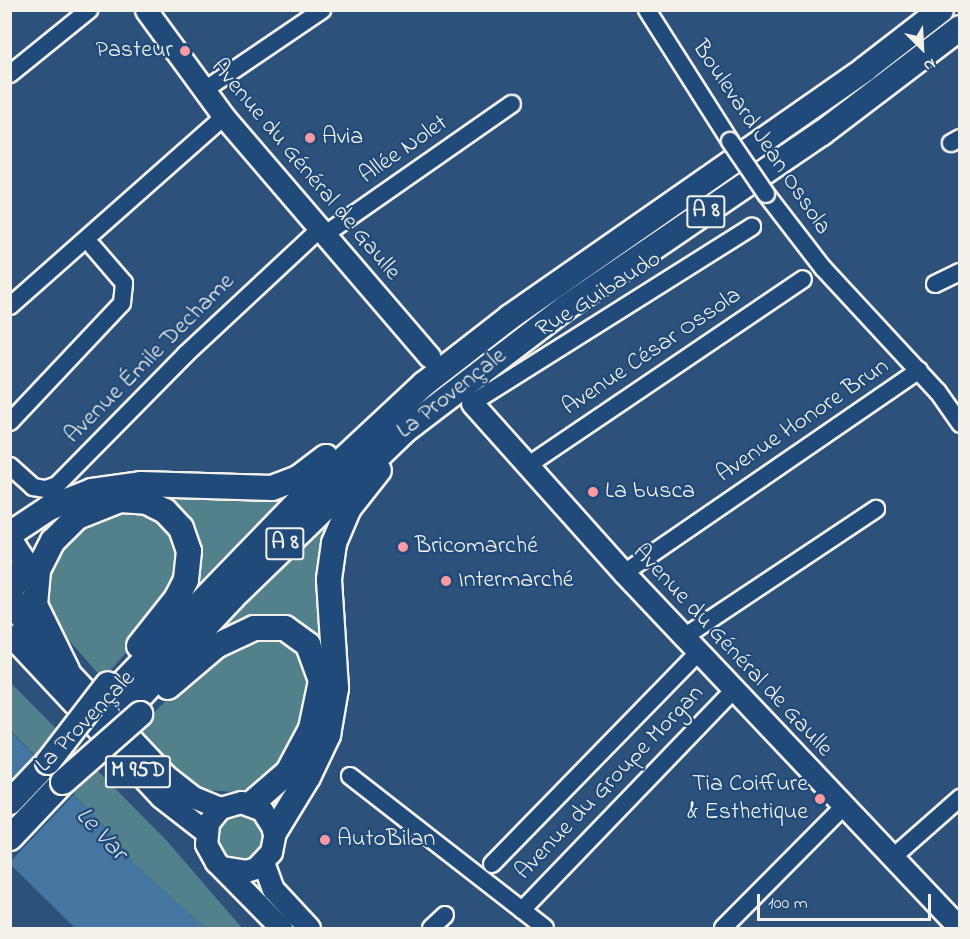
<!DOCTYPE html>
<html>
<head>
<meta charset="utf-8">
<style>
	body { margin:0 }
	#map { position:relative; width:970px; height:939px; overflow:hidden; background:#2c517b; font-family:"Indie Flower",sans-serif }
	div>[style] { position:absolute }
	.green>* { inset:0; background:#52818b }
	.round { border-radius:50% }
	.water>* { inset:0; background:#4476a1 }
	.pier>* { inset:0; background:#2c517b }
	.roads { filter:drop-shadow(2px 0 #f4f1e8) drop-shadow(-2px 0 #f4f1e8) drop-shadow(0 2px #f4f1e8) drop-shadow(0 -2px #f4f1e8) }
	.minor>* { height:16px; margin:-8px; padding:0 8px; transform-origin:8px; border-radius:8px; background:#1f4a7a }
	.major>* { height:21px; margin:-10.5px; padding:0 10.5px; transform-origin:10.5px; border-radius:10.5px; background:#1f4a7a }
	.highway>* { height:24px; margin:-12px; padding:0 12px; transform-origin:12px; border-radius:12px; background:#1f4a7a }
	.bridges { filter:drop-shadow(2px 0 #f4f1e8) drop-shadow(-2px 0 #f4f1e8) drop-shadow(0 2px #f4f1e8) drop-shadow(0 -2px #f4f1e8) }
	.minor-bridge>* { height:16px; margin:-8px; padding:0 8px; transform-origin:8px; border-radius:8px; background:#1f4a7a }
	.highway-bridge>* { height:24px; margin:-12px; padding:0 12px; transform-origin:12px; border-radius:12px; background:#1f4a7a }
	.dots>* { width:16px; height:16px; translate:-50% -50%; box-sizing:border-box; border:3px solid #1f4a7a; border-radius:50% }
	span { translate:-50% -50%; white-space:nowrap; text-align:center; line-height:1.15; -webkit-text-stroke:4.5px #1f4a7a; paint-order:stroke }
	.shield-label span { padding:2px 4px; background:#1f4a7a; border:2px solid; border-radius:4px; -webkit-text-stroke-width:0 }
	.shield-label { font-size:22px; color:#f4f1e8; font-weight:700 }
	.poi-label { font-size:24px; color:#f4f1e8 }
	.right { translate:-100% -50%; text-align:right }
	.left { translate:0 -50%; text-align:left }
	.street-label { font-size:24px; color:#f4f1e8 }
	.water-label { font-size:26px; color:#dadfdd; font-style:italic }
	.frame { position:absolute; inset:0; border:12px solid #f4f1e8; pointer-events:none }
	.north { position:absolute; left:892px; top:18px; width:60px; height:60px; -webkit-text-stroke:4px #1f4a7a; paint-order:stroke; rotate:156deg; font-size:16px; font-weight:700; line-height:24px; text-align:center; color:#f4f1e8 }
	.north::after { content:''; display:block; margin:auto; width:21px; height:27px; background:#f4f1e8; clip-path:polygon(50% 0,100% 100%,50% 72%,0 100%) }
	.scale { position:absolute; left:757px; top:894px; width:174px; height:27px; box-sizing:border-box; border:3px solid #f4f1e8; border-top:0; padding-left:8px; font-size:18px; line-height:21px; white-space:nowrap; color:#f4f1e8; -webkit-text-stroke:4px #1f4a7a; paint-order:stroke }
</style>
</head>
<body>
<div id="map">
	<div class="green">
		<div style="clip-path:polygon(101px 494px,283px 496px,185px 597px,194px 574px,166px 503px,61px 517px,25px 542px,19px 536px)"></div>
		<div style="clip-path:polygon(343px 502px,327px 545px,323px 566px,332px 662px,330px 701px,317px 753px,277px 815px,266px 801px,301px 770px,320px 727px,328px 693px,326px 658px,311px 635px,283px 621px,248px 621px,208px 639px)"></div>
		<div style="clip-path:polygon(121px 510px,150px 513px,179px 541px,177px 581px,138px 639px,103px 679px,65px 636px,50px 614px,45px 597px,52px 561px,62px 547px,98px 517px)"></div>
		<div style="clip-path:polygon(252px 637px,286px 640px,305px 656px,312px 696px,290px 753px,259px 786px,235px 792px,205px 790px,191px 783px,136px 730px,185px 682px)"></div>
		<div style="clip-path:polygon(10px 682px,167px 841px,242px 928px,205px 928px,132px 862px,110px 832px,11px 731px)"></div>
		<div class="round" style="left:216px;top:812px;width:48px;height:48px"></div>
	</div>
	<div class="water">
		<div style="clip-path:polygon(10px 731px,110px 832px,132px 862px,205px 928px,75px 928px,17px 871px,10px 864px)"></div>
	</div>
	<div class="pier">
		<div style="clip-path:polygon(36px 753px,75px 793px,10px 862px,11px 781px)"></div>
	</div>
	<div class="roads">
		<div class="minor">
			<div style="left:647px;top:10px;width:155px;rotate:57.6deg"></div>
			<div style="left:10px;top:74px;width:102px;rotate:-39deg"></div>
			<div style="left:203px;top:91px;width:144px;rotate:-34.2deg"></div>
			<div style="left:951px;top:143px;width:10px;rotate:-29deg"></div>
			<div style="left:766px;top:194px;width:93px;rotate:52.4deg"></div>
			<div style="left:823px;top:268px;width:169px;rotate:47.2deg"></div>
			<div style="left:938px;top:392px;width:39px;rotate:55deg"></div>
			<div style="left:324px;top:235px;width:229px;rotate:-34.9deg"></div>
			<div style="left:935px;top:284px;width:28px;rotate:-26deg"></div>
			<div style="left:10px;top:306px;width:286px;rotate:-41.5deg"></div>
			<div style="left:472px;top:403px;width:331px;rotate:-32.2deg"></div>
			<div style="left:10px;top:422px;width:163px;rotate:-46.7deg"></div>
			<div style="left:122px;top:303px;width:20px;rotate:-84deg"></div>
			<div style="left:124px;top:283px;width:48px;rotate:-130.7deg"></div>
			<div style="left:10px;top:466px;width:31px;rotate:42deg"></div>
			<div style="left:33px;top:487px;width:13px;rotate:9deg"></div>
			<div style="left:46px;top:489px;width:12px;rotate:-20deg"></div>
			<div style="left:57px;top:485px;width:184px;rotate:-45.4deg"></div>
			<div style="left:186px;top:354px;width:182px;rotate:-43deg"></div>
			<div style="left:527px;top:466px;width:333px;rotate:-34.1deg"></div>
			<div style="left:624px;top:573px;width:358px;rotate:-34.5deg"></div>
			<div style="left:684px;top:637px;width:231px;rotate:-33.7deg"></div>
			<div style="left:350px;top:776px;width:247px;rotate:37.9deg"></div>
			<div style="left:892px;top:858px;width:91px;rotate:-41.4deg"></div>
			<div style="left:492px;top:864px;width:296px;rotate:-45.7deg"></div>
			<div style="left:522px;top:910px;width:306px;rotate:-46.1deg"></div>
			<div style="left:431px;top:928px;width:19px;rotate:-43deg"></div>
			<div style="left:723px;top:928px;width:170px;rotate:-45.2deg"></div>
		</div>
		<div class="major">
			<div style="left:146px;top:10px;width:132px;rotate:53.9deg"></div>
			<div style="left:224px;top:117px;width:316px;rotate:49.4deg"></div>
			<div style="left:472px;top:403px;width:228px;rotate:48.2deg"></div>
			<div style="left:624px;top:573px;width:489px;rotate:46.6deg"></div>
			<div style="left:10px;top:538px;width:24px;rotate:57deg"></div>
			<div style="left:23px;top:558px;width:22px;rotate:100deg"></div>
			<div style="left:19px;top:580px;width:13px;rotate:132deg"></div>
			<div style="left:12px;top:589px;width:19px;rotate:81deg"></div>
			<div style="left:15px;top:608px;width:25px;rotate:58deg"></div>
			<div style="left:28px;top:629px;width:200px;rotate:46.8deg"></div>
			<div style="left:165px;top:775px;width:36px;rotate:38deg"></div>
			<div style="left:193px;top:797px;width:29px;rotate:22deg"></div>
			<div style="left:10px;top:635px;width:221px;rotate:47deg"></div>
			<div style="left:161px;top:797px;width:57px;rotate:37.9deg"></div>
			<div style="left:263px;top:862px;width:29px;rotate:70deg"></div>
			<div style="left:273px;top:889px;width:53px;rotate:47.3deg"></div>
			<div style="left:222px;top:867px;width:24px;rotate:9deg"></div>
			<div style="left:246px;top:871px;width:10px;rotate:-17deg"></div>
			<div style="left:256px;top:868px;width:22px;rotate:-47deg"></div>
			<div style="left:271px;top:852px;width:21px;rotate:-79deg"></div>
			<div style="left:275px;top:831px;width:25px;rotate:-122deg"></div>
			<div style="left:262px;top:810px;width:22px;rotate:-159deg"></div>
			<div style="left:241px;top:802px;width:22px;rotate:164deg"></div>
			<div style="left:220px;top:808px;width:19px;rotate:129deg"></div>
			<div style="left:208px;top:823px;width:21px;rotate:95deg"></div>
			<div style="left:206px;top:844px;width:21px;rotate:61deg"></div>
			<div style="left:216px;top:862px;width:93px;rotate:45.4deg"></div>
		</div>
		<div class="highway">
			<div style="left:10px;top:534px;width:47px;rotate:-33.7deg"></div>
			<div style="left:49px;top:508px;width:46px;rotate:-21.6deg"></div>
			<div style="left:92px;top:491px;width:49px;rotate:-8.1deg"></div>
			<div style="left:141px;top:484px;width:131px;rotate:1.7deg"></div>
			<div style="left:272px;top:488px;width:28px;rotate:-21deg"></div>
			<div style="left:298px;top:478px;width:35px;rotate:-37deg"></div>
			<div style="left:67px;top:670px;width:72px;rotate:-116.2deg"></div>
			<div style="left:35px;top:605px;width:35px;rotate:-85deg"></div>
			<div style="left:38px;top:570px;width:33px;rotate:-63deg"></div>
			<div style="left:53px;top:541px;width:34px;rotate:-45deg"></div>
			<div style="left:77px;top:517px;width:46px;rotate:-21.6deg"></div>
			<div style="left:120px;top:500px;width:27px;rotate:4deg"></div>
			<div style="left:147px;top:502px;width:20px;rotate:27deg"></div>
			<div style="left:165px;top:511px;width:23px;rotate:47deg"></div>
			<div style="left:181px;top:528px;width:24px;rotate:71deg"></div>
			<div style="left:189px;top:551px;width:29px;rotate:96deg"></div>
			<div style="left:186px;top:580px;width:20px;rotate:117deg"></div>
			<div style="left:177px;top:598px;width:61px;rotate:128.4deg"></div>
			<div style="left:168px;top:687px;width:63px;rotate:-40.5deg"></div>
			<div style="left:216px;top:646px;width:42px;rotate:-25.3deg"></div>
			<div style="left:254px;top:628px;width:31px"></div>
			<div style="left:285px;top:628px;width:29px;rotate:36deg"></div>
			<div style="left:308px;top:645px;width:38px;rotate:70deg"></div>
			<div style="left:321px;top:681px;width:49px;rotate:101.8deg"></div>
			<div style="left:311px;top:729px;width:49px;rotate:118.1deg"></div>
			<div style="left:288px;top:772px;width:49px;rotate:139.1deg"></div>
			<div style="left:115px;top:691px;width:273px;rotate:-45.9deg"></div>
			<div style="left:305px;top:495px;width:163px;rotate:-43deg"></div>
			<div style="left:424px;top:384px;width:109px;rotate:-37.9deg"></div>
			<div style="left:510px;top:317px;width:433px;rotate:-34.9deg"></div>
			<div style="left:865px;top:69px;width:96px;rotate:-37.8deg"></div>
			<div style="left:131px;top:706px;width:149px;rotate:-46.9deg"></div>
			<div style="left:233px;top:597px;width:237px;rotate:-44.1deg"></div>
			<div style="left:403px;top:432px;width:204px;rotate:-37.4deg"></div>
			<div style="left:565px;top:308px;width:311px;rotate:-34.3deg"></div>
			<div style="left:822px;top:133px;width:173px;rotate:-37.3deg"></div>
			<div style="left:10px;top:802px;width:55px;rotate:-46.5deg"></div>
			<div style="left:275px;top:831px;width:63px;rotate:-58.6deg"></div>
			<div style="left:308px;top:777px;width:47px;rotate:-64.5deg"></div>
			<div style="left:328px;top:735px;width:48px;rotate:-80.3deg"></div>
			<div style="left:336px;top:688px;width:109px;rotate:-93.7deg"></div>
			<div style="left:329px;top:579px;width:36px;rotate:-82deg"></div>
			<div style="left:334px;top:543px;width:38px;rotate:-67deg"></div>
			<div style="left:349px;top:508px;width:48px;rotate:-51.7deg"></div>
			<div style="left:10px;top:838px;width:77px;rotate:-46.6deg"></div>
		</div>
	</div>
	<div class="bridges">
		<div class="minor-bridge">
			<div style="left:730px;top:141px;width:64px;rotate:55.8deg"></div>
		</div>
		<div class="highway-bridge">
			<div style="left:48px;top:762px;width:98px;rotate:-52.4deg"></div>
			<div style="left:63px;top:782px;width:103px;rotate:-41.4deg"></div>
		</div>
	</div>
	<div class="dots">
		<div style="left:185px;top:51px;background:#ff9aa2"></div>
		<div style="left:310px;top:138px;background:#ff9aa2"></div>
		<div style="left:593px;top:492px;background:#ff9aa2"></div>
		<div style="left:403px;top:547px;background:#ff9aa2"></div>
		<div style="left:446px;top:581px;background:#ff9aa2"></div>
		<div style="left:820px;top:799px;background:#ff9aa2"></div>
		<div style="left:325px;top:840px;background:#ff9aa2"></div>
	</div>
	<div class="shield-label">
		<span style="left:706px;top:212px">A 8</span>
		<span style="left:285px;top:544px">A 8</span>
		<span style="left:138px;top:772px">M 95D</span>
	</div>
	<div class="poi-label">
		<span class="right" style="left:173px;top:51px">Pasteur</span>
		<span class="left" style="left:322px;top:138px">Avia</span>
		<span class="left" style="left:605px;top:492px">La busca</span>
		<span class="left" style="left:415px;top:547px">Bricomarché</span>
		<span class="left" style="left:458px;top:581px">Intermarché</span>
		<span class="right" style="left:808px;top:799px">Tia Coiffure<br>&amp; Esthetique</span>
		<span class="left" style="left:337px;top:840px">AutoBilan</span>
	</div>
	<div class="street-label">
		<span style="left:761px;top:138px;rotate:56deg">Boulevard Jean Ossola</span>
		<span style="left:404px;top:150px;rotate:-35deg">Allée Nolet</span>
		<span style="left:305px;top:170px;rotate:50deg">Avenue du Général de Gaulle</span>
		<span style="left:599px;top:295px;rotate:-32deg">Rue Guibaudo</span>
		<span style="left:652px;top:352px;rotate:-34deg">Avenue César Ossola</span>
		<span style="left:150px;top:359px;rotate:-45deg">Avenue Émile Dechame</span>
		<span style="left:452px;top:394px;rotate:-38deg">La Provençale</span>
		<span style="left:803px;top:421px;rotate:-34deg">Avenue Honore Brun</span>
		<span style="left:732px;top:651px;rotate:47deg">Avenue du Général de Gaulle</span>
		<span style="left:86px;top:722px;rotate:-46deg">La Provençale</span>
		<span style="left:610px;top:783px;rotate:-46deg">Avenue du Groupe Morgan</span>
	</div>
	<div class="water-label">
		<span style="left:100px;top:835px;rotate:47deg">Le Var</span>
	</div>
	<div class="frame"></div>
	<div class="north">N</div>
	<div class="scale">100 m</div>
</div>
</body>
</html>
